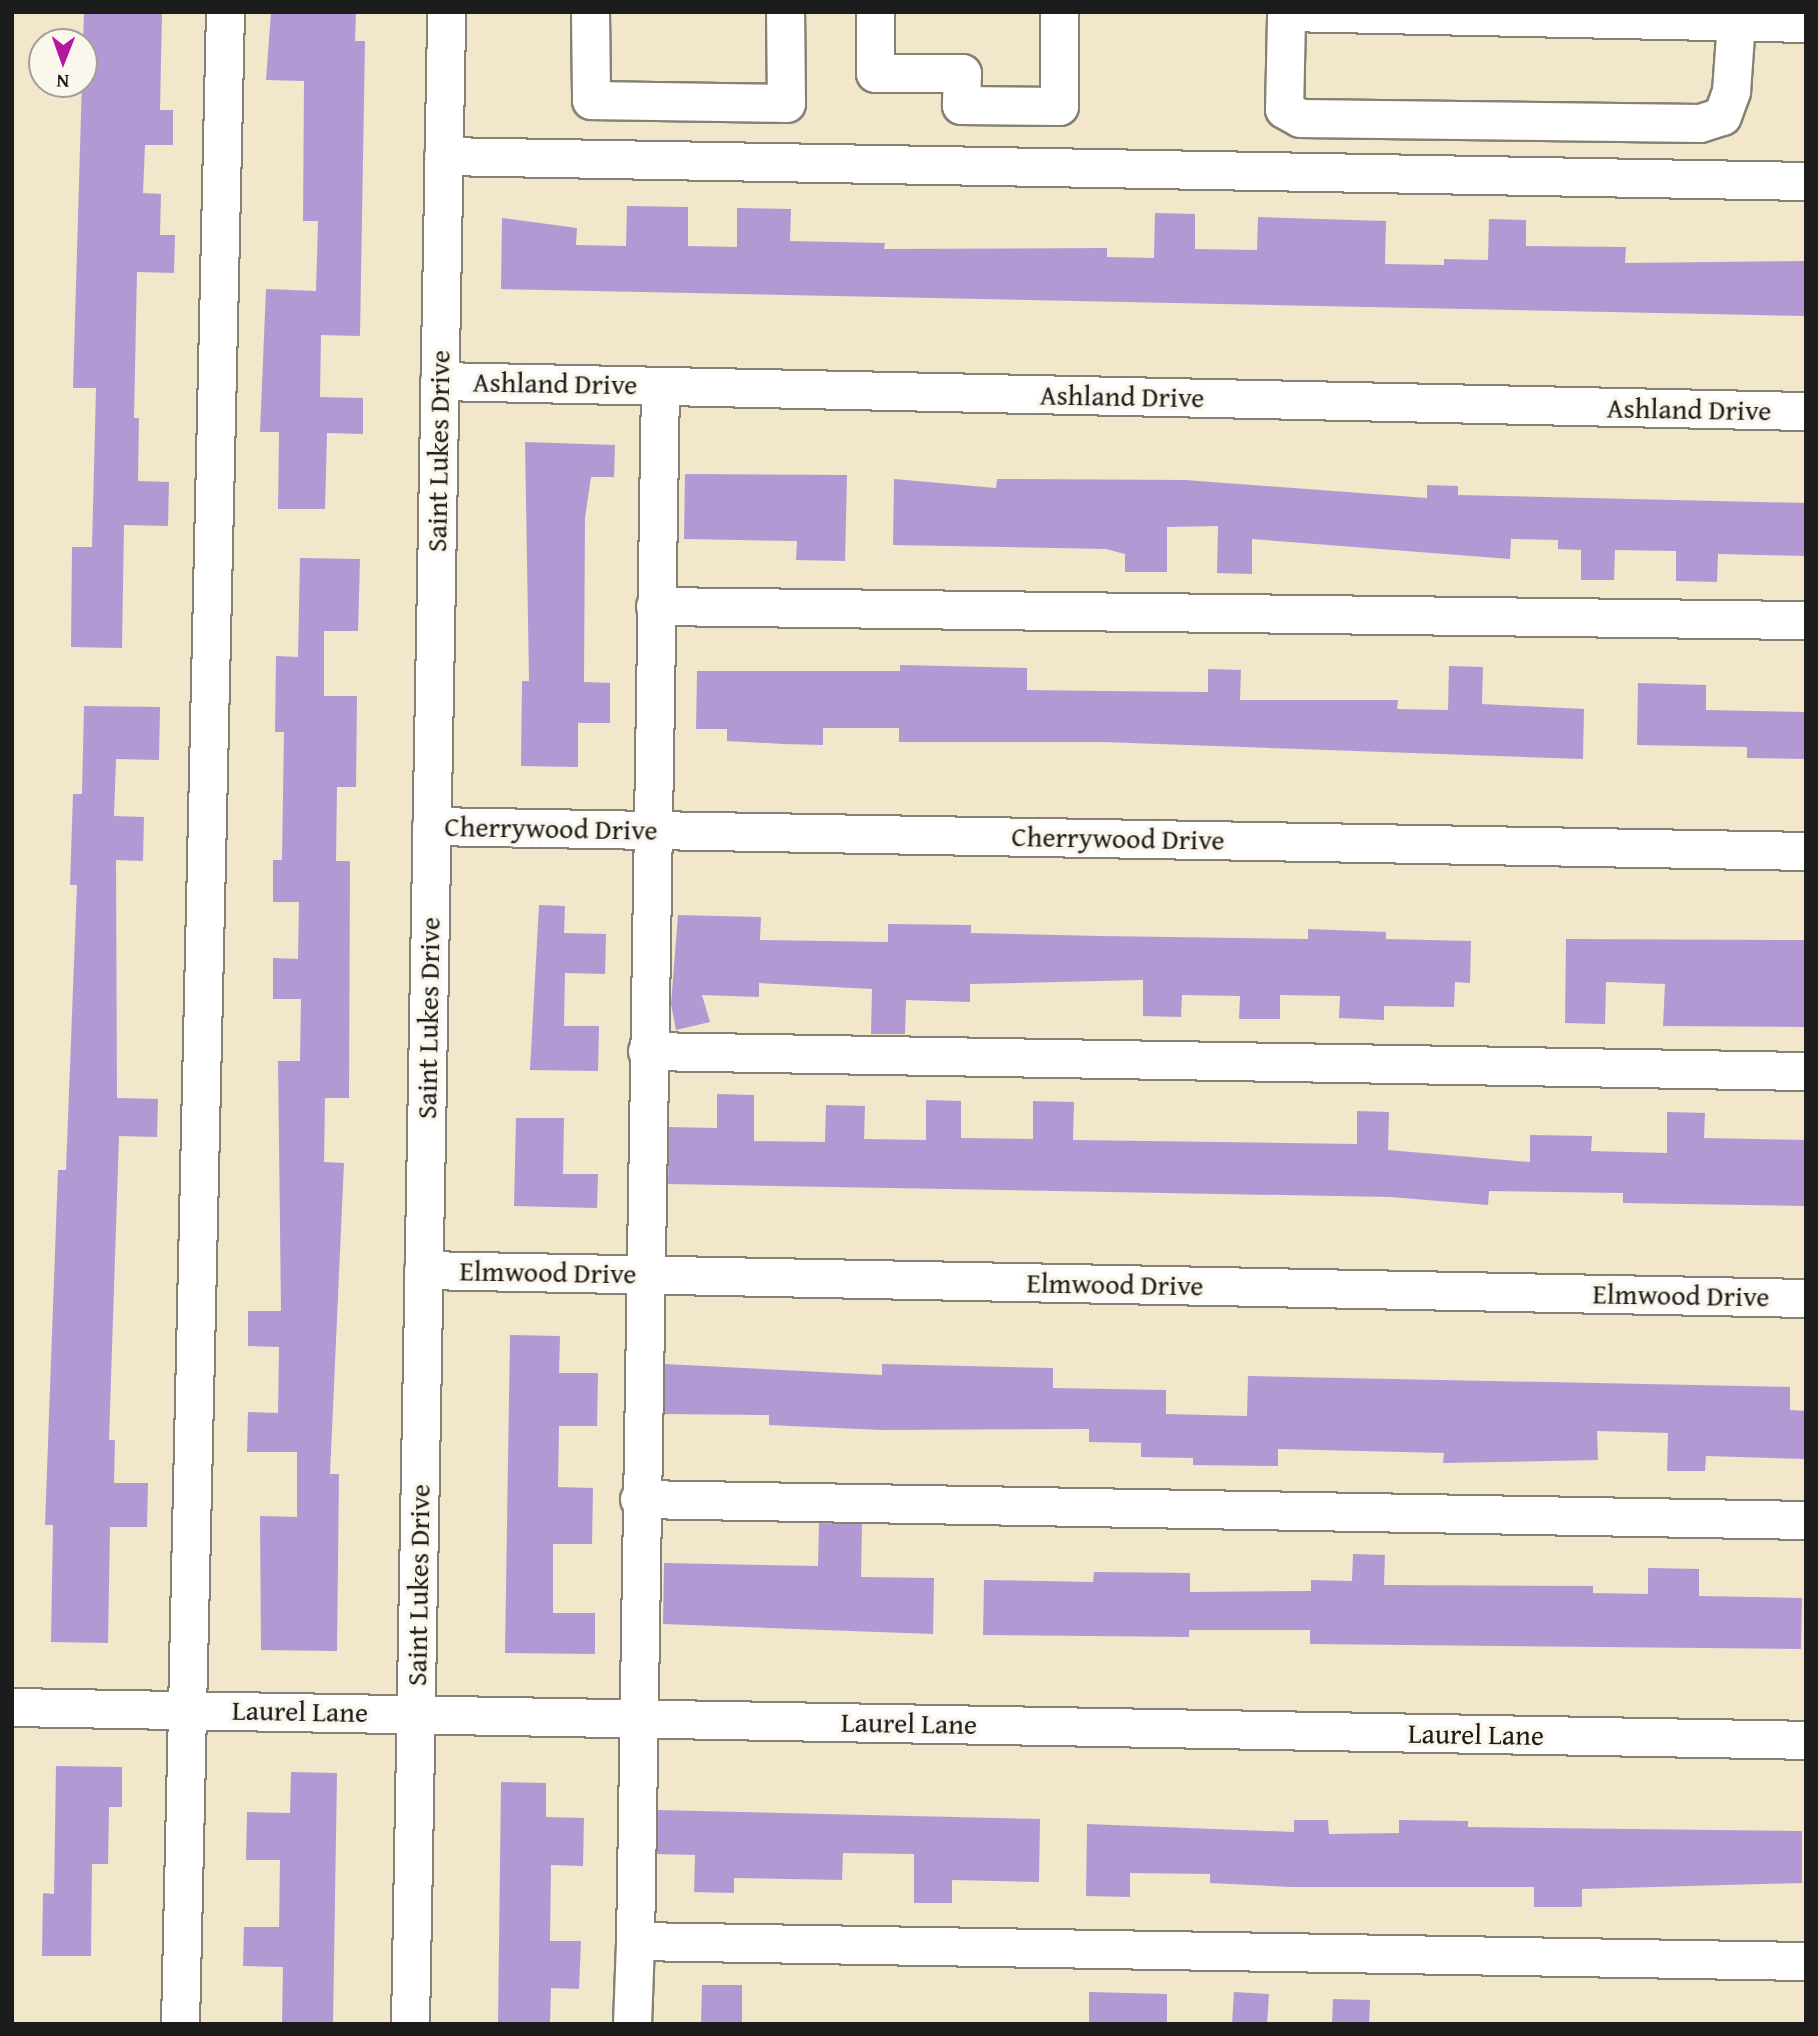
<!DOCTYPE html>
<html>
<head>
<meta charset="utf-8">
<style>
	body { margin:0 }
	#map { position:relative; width:1818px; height:2036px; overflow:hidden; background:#f2e6cb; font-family:"Gentium Book Plus",serif }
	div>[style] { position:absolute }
	.building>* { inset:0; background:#b399d3 }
	.roads { filter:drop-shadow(2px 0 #878174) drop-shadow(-2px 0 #878174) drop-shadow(0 2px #878174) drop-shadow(0 -2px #878174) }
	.minor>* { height:37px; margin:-18.5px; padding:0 18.5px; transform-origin:18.5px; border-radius:18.5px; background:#fff }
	span { translate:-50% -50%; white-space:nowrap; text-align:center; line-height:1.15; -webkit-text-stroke:7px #fbf7ec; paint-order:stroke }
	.street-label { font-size:28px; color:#1c1c1c }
	.frame { position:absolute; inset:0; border:14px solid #1c1c1c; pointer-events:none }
	.north { position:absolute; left:28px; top:28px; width:70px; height:70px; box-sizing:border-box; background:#fbf7ec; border:2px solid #a29f99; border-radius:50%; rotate:181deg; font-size:19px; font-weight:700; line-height:28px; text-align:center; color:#1c1c1c }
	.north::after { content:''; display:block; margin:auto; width:24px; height:32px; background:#b5179e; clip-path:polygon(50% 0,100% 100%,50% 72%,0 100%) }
</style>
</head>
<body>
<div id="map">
	<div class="building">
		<div style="clip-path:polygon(84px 12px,162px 12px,160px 110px,173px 110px,173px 145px,145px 145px,143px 193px,161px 194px,160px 235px,175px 235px,174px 273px,137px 272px,134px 418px,139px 418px,138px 481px,169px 482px,168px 526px,124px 525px,122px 648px,71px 647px,72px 547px,92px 547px,96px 388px,73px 388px)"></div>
		<div style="clip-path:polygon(271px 12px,356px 12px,355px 41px,365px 41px,360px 336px,321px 335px,320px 397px,363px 398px,363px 434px,327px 433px,325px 509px,278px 509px,279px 432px,260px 432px,266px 289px,316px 291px,318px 221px,303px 221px,304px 81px,266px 80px)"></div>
		<div style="clip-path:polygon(627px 206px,688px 207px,688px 246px,737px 247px,737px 208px,791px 209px,790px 241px,885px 243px,884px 249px,1107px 248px,1107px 257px,1154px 258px,1155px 213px,1195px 214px,1195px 249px,1257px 250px,1258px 217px,1386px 221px,1385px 264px,1444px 265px,1444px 259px,1488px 260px,1489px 219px,1526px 220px,1526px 246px,1626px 247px,1625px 263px,1806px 261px,1806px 316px,501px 289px,502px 218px,577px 228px,576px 245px,626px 246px)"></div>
		<div style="clip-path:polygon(525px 442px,615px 445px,614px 477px,591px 477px,585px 518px,584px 682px,610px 683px,610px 723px,578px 723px,578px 767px,521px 766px,522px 681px,529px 681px)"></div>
		<div style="clip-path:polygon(685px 474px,847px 475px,845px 561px,796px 560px,797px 541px,684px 539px)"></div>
		<div style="clip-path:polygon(894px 479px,996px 488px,997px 479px,1185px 480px,1427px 498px,1427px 485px,1458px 486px,1458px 495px,1806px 503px,1806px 556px,1718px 554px,1717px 582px,1676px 581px,1676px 551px,1615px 550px,1614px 580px,1581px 580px,1581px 550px,1558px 549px,1558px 540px,1511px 539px,1510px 559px,1252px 539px,1252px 574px,1217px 573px,1218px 526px,1167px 527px,1167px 572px,1125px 572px,1125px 554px,1106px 549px,893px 545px)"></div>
		<div style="clip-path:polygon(300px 558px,360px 559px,358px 631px,324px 631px,324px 696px,357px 696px,356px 787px,337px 787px,336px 861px,350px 861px,349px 1098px,325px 1098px,324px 1162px,344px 1163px,330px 1474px,339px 1474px,337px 1651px,261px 1650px,260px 1516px,297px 1517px,297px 1452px,247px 1452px,248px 1412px,278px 1413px,279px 1347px,248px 1346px,248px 1311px,281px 1311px,278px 1061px,300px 1061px,301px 999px,273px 999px,273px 958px,298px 959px,299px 902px,273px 902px,273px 860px,282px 860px,284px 732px,275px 732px,276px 656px,298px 657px)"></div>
		<div style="clip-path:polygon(900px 665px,1027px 668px,1027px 690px,1103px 691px,1208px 692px,1208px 669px,1241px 670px,1240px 700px,1398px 700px,1397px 709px,1448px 710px,1449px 666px,1483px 667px,1482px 704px,1584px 709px,1583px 759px,1102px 742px,899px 742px,899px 728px,823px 728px,823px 745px,784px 744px,727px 741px,727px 729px,696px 729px,697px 671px,900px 671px)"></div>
		<div style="clip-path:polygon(1638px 683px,1706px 685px,1706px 710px,1806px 712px,1806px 759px,1747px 758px,1747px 747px,1637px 745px)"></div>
		<div style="clip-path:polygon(84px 706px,160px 707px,159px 760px,116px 759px,114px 816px,144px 817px,143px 861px,116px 860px,117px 1098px,158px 1099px,157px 1137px,119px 1136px,109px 1440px,115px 1440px,114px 1483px,148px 1483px,147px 1527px,110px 1527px,108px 1643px,51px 1642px,53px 1525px,45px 1525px,58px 1170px,66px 1170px,77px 885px,70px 885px,73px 794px,82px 794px)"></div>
		<div style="clip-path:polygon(539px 905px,565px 906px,564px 933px,606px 934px,605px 974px,565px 973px,564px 1026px,599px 1026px,598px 1071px,530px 1070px)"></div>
		<div style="clip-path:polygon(678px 915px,761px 917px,760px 940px,888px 942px,888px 924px,971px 925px,971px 933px,1100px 936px,1308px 939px,1308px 929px,1386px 932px,1386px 939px,1471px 941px,1470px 983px,1455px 982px,1454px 1007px,1384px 1006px,1384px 1020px,1339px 1018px,1340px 996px,1280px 995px,1280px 1019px,1239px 1019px,1240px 996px,1182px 995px,1181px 1017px,1143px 1016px,1143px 980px,970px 984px,970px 1002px,906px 1000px,905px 1034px,871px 1034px,872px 989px,759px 983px,759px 997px,702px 995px,710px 1022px,676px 1030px,671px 1004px)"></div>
		<div style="clip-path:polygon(1566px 939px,1806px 940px,1806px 1027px,1663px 1026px,1665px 984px,1606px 982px,1605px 1024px,1565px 1023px)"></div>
		<div style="clip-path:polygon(717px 1094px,754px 1095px,754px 1141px,825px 1142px,826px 1105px,865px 1106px,864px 1139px,926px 1140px,926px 1100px,961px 1101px,961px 1138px,1033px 1139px,1033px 1101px,1074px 1102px,1073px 1140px,1357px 1144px,1357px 1111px,1389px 1112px,1388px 1150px,1530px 1162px,1530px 1135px,1592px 1136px,1591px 1151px,1667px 1153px,1667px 1112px,1705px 1113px,1704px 1138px,1806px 1140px,1806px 1206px,1623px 1203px,1623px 1193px,1489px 1191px,1488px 1205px,1390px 1197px,668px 1184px,669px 1127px,717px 1128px)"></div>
		<div style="clip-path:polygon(516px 1118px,564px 1118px,563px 1174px,598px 1174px,597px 1208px,514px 1206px)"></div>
		<div style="clip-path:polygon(510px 1335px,560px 1336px,559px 1373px,598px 1373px,597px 1426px,559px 1426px,558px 1487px,593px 1488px,592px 1544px,553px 1544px,553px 1613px,595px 1613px,595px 1654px,505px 1653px)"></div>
		<div style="clip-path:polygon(665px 1364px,882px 1375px,882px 1364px,1053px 1368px,1053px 1388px,1166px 1390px,1166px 1414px,1247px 1416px,1248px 1376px,1790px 1387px,1790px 1410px,1806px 1411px,1806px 1459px,1706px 1456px,1705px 1471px,1667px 1471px,1668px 1433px,1597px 1431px,1598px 1460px,1443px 1463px,1444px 1453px,1278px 1449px,1278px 1466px,1193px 1465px,1193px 1458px,1141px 1457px,1141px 1443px,1089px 1442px,1089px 1429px,881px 1430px,769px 1425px,769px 1415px,664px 1414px)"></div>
		<div style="clip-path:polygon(819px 1523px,862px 1524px,861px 1577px,934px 1578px,933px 1634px,663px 1624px,664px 1563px,818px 1566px)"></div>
		<div style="clip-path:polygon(1353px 1554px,1385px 1555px,1384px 1585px,1593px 1586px,1593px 1593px,1648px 1594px,1648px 1568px,1699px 1569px,1699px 1596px,1802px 1598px,1801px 1649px,1310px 1644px,1310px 1630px,1189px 1630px,1189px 1637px,983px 1635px,984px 1580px,1093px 1582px,1094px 1572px,1190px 1573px,1190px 1592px,1311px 1591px,1311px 1580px,1352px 1581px)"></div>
		<div style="clip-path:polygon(56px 1766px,122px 1767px,122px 1807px,109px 1807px,108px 1864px,92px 1864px,91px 1956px,42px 1956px,43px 1893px,54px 1894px)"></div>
		<div style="clip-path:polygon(291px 1772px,337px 1773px,333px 2024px,282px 2024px,283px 1967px,243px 1966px,244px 1927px,279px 1927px,280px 1860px,246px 1860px,247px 1812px,290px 1813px)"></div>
		<div style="clip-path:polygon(501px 1782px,546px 1783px,546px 1817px,584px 1818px,583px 1866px,551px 1865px,550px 1941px,581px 1941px,579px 1989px,551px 1988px,550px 2024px,498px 2024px)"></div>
		<div style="clip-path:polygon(658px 1810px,1040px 1819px,1039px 1882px,952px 1880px,952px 1903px,914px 1903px,914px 1854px,843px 1853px,842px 1880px,734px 1878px,734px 1893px,694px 1892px,695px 1855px,657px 1854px)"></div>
		<div style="clip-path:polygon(1294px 1820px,1328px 1820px,1329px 1834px,1399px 1833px,1399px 1820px,1468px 1821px,1468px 1827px,1802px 1831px,1802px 1883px,1582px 1889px,1582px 1907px,1534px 1907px,1534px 1887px,1293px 1887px,1210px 1883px,1210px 1874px,1130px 1873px,1130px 1897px,1086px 1896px,1087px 1824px,1294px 1832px)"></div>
		<div style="clip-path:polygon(702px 1985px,742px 1985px,742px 2024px,701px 2024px)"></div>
		<div style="clip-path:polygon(1089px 1992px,1167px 1994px,1167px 2024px,1089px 2024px)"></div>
		<div style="clip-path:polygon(1234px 1992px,1269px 1994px,1267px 2024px,1232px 2024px)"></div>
		<div style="clip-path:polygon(1333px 1999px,1370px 2000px,1369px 2024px,1332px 2024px)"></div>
	</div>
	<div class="roads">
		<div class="minor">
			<div style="left:590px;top:12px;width:88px;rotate:89.3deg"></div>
			<div style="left:591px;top:100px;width:195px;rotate:0.9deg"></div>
			<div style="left:786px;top:103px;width:91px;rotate:-90.6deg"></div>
			<div style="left:875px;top:12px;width:61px;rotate:90deg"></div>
			<div style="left:875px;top:73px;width:87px"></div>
			<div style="left:962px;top:73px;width:32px;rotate:92deg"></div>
			<div style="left:961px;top:105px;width:98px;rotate:0.6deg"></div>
			<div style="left:1059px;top:106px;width:94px;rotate:-90deg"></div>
			<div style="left:1286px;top:12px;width:520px;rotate:1.21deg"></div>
			<div style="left:1286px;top:17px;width:92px;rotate:91.2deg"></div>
			<div style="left:1284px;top:109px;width:18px;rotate:29deg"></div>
			<div style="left:1300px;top:118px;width:400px;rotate:0.7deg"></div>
			<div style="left:1700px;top:123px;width:23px;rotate:-18deg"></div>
			<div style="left:1722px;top:116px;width:27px;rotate:-70deg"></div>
			<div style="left:1731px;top:91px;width:69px;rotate:-85.9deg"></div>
			<div style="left:443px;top:156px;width:1363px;rotate:1.05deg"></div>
			<div style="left:439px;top:381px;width:1367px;rotate:1.26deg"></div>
			<div style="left:660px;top:386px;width:1555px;rotate:90.92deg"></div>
			<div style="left:635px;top:1941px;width:1171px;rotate:0.98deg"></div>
			<div style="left:655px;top:606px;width:1151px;rotate:0.7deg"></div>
			<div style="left:431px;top:826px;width:1375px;rotate:1.04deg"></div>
			<div style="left:647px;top:1051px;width:1159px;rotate:0.99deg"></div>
			<div style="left:423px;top:1270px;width:1383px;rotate:1.16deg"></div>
			<div style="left:639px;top:1499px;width:1167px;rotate:1.03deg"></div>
			<div style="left:12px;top:1707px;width:1794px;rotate:1.05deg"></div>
			<div style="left:180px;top:2024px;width:2013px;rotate:-88.72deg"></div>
			<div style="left:410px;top:2024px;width:2012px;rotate:-88.97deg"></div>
			<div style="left:632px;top:2024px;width:83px;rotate:-87.9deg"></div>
		</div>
	</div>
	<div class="street-label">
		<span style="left:555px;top:383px;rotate:1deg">Ashland Drive</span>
		<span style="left:1122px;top:396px;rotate:1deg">Ashland Drive</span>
		<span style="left:1689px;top:409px;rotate:1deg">Ashland Drive</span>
		<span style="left:438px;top:451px;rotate:-89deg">Saint Lukes Drive</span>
		<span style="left:551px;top:828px;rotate:1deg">Cherrywood Drive</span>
		<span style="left:1118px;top:838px;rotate:1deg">Cherrywood Drive</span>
		<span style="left:428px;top:1018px;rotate:-89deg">Saint Lukes Drive</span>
		<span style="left:548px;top:1272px;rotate:1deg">Elmwood Drive</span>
		<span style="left:1115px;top:1284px;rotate:1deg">Elmwood Drive</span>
		<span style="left:1681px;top:1295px;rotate:1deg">Elmwood Drive</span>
		<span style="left:418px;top:1585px;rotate:-89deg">Saint Lukes Drive</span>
		<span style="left:300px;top:1711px;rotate:1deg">Laurel Lane</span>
		<span style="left:909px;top:1723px;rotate:1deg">Laurel Lane</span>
		<span style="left:1476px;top:1734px;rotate:1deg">Laurel Lane</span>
	</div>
	<div class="frame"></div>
	<div class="north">N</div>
</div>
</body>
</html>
